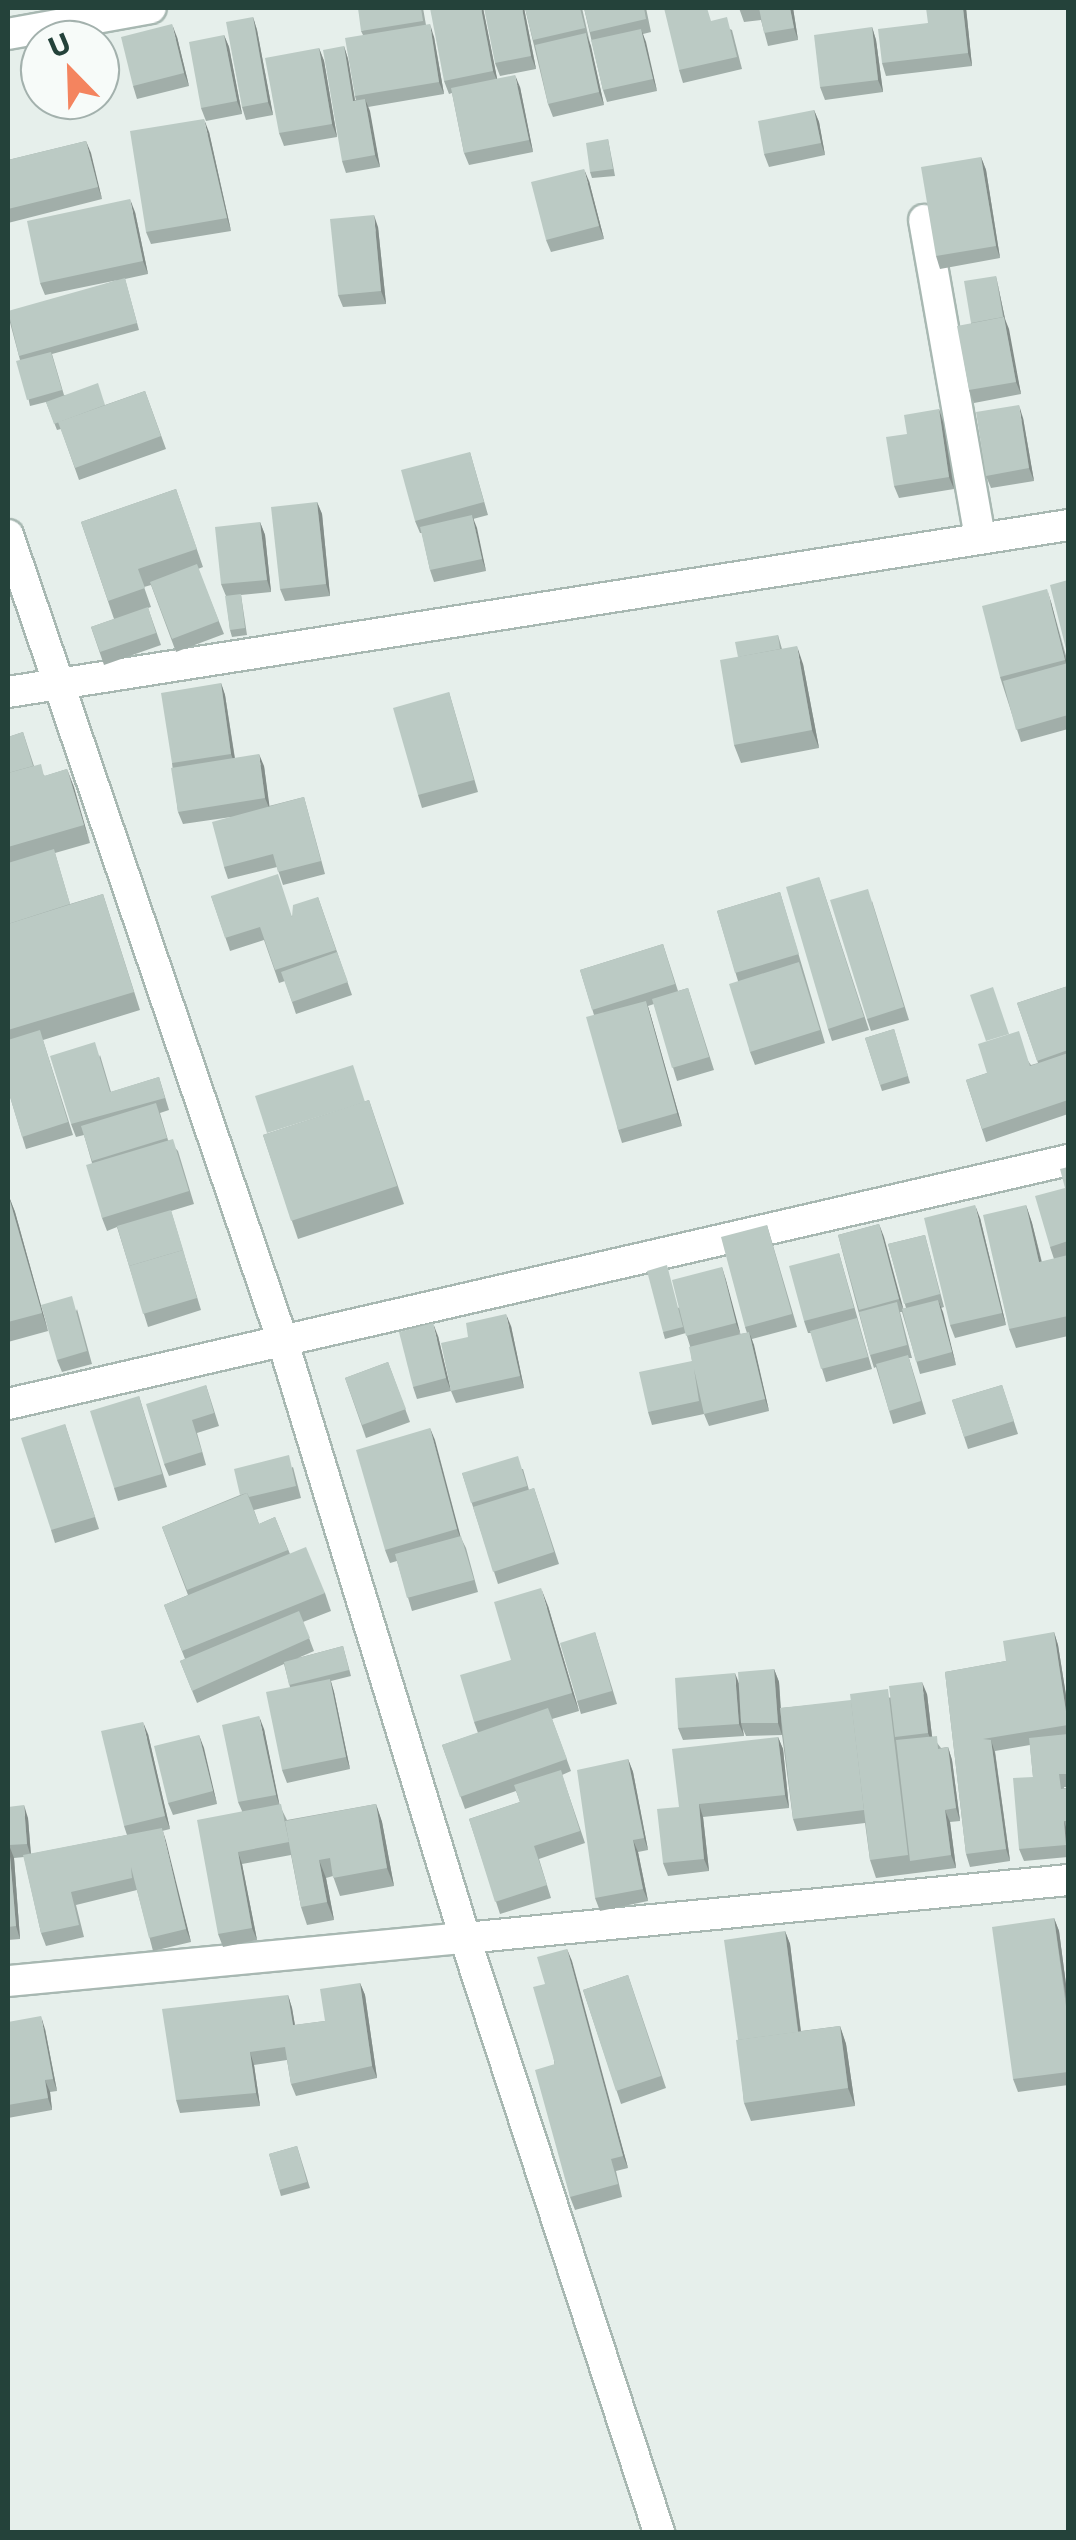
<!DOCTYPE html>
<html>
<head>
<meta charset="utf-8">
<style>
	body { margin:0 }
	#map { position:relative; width:1076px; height:2540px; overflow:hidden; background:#e6efeb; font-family:Commissioner,sans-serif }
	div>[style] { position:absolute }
	.roads { filter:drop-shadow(2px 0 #a8b8b2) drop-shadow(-2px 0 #a8b8b2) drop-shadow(0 2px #a8b8b2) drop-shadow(0 -2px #a8b8b2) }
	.minor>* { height:30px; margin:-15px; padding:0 15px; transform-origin:15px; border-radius:15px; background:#fff }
	.wall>* { inset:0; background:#a1aea9 }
	.shaded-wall>* { inset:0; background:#838d89 }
	.building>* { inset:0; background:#bbcac4 }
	span { translate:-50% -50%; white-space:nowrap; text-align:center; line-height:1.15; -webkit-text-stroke:8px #f7fbf9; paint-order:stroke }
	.frame { position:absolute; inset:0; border:10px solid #24423a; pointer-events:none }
	.north { position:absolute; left:20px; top:20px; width:100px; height:100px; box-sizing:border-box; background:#f7fbf9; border:2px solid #a3b1ad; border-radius:50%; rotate:337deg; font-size:28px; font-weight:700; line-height:40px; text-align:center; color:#24423a }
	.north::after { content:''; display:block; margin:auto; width:35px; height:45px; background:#f4845f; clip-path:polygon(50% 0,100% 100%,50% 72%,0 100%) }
</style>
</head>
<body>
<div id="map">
	<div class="roads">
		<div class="minor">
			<div style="left:8px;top:34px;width:145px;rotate:-10.3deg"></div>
			<div style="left:924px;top:220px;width:323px;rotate:80deg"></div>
			<div style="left:8px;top:535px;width:853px;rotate:71.18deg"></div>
			<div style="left:283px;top:1342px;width:623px;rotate:73.02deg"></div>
			<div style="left:465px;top:1938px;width:606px;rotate:-5.49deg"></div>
			<div style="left:8px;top:692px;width:1073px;rotate:-8.95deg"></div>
			<div style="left:8px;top:1404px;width:1088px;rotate:-12.96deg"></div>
			<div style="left:8px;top:1981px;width:459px;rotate:-5.4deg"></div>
			<div style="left:465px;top:1938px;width:625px;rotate:71.91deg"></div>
		</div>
	</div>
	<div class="wall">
		<div style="clip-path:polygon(423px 8px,426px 25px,434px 37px,444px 94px,368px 107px,380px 167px,346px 173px,342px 161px,344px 46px,348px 59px,355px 100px,356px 100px,355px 96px,363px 35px,361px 31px)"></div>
		<div style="clip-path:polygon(483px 8px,497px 79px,520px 87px,533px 152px,469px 165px,464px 153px,452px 93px,449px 94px,444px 81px)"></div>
		<div style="clip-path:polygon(524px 8px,536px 69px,500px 76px,495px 63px)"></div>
		<div style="clip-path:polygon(525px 8px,582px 8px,604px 105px,553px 117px,548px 104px)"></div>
		<div style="clip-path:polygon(584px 8px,646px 8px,651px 32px,643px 34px,657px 91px,607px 102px,603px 90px)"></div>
		<div style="clip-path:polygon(739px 8px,793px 8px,798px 40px,768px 46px,761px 20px,744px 22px)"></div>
		<div style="clip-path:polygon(966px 8px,972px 66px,886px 76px,882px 63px,928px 23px)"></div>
		<div style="clip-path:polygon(253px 17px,257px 30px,273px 115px,246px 120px,242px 107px)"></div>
		<div style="clip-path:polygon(712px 21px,732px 30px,742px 69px,683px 83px,679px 70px)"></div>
		<div style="clip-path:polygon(872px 27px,876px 40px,883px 92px,825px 100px,820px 87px)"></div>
		<div style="clip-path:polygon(224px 35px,229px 47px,242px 114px,206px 121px,201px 108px)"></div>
		<div style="clip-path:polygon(177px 37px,189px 86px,137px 99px,133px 86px)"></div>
		<div style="clip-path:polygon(319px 48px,324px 61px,337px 137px,284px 146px,279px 133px)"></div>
		<div style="clip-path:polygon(814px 110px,819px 122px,825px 155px,769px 167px,764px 154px)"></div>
		<div style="clip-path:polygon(209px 132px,231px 231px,151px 244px,146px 232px)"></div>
		<div style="clip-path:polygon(608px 139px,615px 176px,592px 178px,590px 172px)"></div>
		<div style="clip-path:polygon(86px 141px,102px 199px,8px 223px,8px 160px)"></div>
		<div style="clip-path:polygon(981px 157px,986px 170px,1000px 258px,940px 269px,936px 256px)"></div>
		<div style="clip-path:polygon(589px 181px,604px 239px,551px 252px,546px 240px)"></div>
		<div style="clip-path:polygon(135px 212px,148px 274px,125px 279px,139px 330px,52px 354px,64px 395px,105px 405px,145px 391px,166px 449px,79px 480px,61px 429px,57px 430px,46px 402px,30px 406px,20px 360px,8px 315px,118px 280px,45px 295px,40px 283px)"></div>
		<div style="clip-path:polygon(378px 227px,386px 304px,343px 307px,338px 295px)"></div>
		<div style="clip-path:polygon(996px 276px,1021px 394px,974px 403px,969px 390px,971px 323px)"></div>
		<div style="clip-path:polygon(939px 409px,943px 422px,954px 489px,899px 498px,894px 486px,907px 434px)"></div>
		<div style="clip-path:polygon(1023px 418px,1034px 481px,991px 488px,986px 476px)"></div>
		<div style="clip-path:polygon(470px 452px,488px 515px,473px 519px,486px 571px,434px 582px,430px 570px,422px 533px,420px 533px,415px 521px)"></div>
		<div style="clip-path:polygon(176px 489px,203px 567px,198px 569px,224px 634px,176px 652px,151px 585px,144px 587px,151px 607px,148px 608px,161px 645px,104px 665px,91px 627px,114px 619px,81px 522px)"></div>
		<div style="clip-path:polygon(317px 502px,322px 514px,330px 596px,285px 601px,280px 589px)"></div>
		<div style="clip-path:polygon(260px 522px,265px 535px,271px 592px,241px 595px,247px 635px,232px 637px,230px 630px,226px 596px,221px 584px)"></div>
		<div style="clip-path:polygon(1051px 602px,1068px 663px,1068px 729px,1021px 742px,1000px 677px)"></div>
		<div style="clip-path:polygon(778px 635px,782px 649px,803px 664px,819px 748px,741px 763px,734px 745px,738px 657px)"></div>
		<div style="clip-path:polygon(221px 683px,225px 695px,235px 758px,264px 766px,269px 806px,304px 797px,325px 874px,283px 885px,277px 867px,228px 879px,224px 867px,231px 817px,183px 824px,178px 812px,172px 763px)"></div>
		<div style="clip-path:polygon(449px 692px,478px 792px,422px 808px,418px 795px)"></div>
		<div style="clip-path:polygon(23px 732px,34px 766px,45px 776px,67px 769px,90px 843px,55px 853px,70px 904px,103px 894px,140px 1010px,43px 1040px,73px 1135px,26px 1149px,8px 1090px,8px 737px)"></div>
		<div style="clip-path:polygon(819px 877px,869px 1030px,832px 1041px,828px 1029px)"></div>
		<div style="clip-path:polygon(780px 892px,825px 1043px,755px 1065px,750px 1052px,738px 981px,717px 911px)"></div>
		<div style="clip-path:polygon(211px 896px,292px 916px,318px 897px,352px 995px,296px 1014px,285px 981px,279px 983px,264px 940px,230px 951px)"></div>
		<div style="clip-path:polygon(872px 901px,909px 1020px,871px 1031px,867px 1019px)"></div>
		<div style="clip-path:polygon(663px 944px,678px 991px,688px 988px,714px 1070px,677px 1081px,654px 1004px,648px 1006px,682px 1126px,622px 1143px,618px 1130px,594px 1015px,580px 970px)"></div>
		<div style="clip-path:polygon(1068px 986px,1068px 1114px,986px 1142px,966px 1080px,987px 1073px,1009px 1034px,1031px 1065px,1038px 1063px,1017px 1003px)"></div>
		<div style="clip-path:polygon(894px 1029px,910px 1083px,882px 1091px,865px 1038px)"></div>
		<div style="clip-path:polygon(100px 1055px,111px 1092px,159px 1077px,169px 1110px,160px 1113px,168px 1140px,178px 1151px,194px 1204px,171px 1211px,201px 1310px,148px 1327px,117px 1227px,107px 1231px,102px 1218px,92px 1163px,84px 1135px,76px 1137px,71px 1124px)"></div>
		<div style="clip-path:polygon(369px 1100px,404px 1204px,298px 1239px,263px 1135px)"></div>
		<div style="clip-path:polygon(1068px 1167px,1068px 1336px,1016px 1348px,1009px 1329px,1026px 1205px,1032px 1223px,1042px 1262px,1054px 1259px,1050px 1247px,1065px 1188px)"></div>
		<div style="clip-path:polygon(8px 1194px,15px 1212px,48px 1331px,8px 1342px)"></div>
		<div style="clip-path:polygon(980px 1218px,1006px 1325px,955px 1338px,950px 1325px)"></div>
		<div style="clip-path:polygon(879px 1224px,903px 1309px,906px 1308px,888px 1244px,925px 1235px,944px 1307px,941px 1308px,956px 1365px,920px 1374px,902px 1312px,900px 1312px,912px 1358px,909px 1358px,926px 1414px,893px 1424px,876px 1367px,874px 1368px,870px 1355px,838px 1235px)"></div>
		<div style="clip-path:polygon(767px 1225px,797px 1327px,752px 1339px,769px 1411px,709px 1426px,704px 1414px,652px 1425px,648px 1412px,692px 1361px,690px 1346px,686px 1333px,665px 1339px,663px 1332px,679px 1307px,722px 1267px,740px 1334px,747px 1333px,745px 1327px)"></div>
		<div style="clip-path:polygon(839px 1253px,872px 1369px,826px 1382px,811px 1333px,808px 1333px,804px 1321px)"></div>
		<div style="clip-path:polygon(77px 1309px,92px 1364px,62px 1372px,57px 1360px)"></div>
		<div style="clip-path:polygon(511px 1326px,524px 1388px,456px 1403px,451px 1391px)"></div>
		<div style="clip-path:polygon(438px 1336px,451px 1391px,417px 1399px,413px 1387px)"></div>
		<div style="clip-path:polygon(388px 1362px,410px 1422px,366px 1438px,345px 1378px)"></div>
		<div style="clip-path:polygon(206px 1385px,219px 1426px,197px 1433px,206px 1465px,169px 1476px,164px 1464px)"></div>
		<div style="clip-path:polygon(1002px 1385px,1018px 1434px,968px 1449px,952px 1400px)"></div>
		<div style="clip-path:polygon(139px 1396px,167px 1487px,118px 1501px,114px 1488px)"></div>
		<div style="clip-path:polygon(65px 1424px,99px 1529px,55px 1543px,51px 1530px)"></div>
		<div style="clip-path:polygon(430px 1428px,460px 1536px,466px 1548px,478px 1592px,412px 1611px,397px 1561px,390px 1563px,385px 1550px)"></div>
		<div style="clip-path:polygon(293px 1467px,301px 1498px,254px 1510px,259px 1524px,275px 1517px,290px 1554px,325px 1593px,331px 1611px,303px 1622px,314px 1651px,298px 1658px,343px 1646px,351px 1676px,331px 1681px,334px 1692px,350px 1769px,287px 1783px,282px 1770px,290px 1687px,284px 1664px,197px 1703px,180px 1661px,185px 1659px,164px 1605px,188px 1595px,162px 1527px,240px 1495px)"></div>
		<div style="clip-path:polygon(523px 1469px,529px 1490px,534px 1488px,559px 1564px,498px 1584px,462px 1473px)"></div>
		<div style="clip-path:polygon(548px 1606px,579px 1711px,552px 1719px,571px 1771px,562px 1775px,585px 1843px,539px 1859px,551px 1898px,500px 1914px,469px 1819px,520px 1802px,516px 1791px,465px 1809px,442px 1745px,478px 1733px,474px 1722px,511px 1660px)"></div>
		<div style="clip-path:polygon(595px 1632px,617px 1704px,581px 1714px,577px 1701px)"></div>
		<div style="clip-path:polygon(1054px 1632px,1058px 1645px,1068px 1708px,1068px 1787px,1064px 1787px,1064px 1788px,1068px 1788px,1068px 1857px,1024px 1861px,1019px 1849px,1033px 1777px,1030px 1745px,995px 1751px,1010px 1861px,970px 1867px,966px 1854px,945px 1672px,1006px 1661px)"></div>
		<div style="clip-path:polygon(774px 1669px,779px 1682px,781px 1708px,927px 1694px,932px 1736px,941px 1748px,948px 1747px,952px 1760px,960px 1821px,950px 1822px,956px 1868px,876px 1878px,870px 1860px,865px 1823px,797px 1831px,793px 1819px,782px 1735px,746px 1736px,743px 1729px,744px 1736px,683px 1740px,678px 1728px,739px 1683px)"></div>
		<div style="clip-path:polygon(264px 1729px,279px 1804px,287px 1820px,376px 1804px,382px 1822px,394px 1886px,340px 1896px,333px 1876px,326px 1878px,334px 1920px,307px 1925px,301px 1907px,291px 1855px,242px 1864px,257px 1940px,223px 1947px,218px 1934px,242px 1811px,238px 1802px)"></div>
		<div style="clip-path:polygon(148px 1734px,170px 1829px,162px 1831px,191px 1942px,153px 1951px,137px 1890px,76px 1905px,84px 1937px,46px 1946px,41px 1933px,24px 1857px,14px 1858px,20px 1939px,8px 1940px,8px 1807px,28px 1818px,31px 1854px,127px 1835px,124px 1826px)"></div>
		<div style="clip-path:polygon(199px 1735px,217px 1804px,173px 1815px,168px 1803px)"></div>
		<div style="clip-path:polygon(778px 1737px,783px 1749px,789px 1808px,703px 1817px,709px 1871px,668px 1876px,663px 1863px,679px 1807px)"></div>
		<div style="clip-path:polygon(628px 1759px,633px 1772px,648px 1850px,638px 1852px,648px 1901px,600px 1911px,595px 1898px)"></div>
		<div style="clip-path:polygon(1054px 1918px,1059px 1931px,1068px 2000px,1068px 2085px,1018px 2092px,1013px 2079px)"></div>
		<div style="clip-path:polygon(785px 1931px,790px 1944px,801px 2031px,840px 2026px,846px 2044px,855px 2106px,751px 2121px,744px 2103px,738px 2040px)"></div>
		<div style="clip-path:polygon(567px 1949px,628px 2168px,616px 2171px,622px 2197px,575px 2210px,570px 2197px,545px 1984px)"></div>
		<div style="clip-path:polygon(628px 1975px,666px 2088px,621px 2104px,583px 1990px)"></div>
		<div style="clip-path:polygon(360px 1983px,365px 1995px,377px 2078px,296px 2096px,291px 2084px,287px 2060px,254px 2065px,260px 2106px,180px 2113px,176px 2100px,288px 1995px,292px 2008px,295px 2025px,325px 2021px)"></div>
		<div style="clip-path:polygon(8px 2022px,45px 2029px,57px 2091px,50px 2092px,52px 2110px,8px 2118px)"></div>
		<div style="clip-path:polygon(297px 2146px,310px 2188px,281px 2196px,269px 2154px)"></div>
	</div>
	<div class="shaded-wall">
		<div style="clip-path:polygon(481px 8px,483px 8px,498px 83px,493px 71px)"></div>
		<div style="clip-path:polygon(522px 8px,524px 8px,536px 69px,531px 56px)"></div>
		<div style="clip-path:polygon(790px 8px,793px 8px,798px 40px,794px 28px)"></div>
		<div style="clip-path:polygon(963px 8px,966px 8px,972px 66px,968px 53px)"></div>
		<div style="clip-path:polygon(253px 17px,257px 30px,273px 115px,268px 102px)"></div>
		<div style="clip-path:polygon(172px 24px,177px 37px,189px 86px,184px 73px)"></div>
		<div style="clip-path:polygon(430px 24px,434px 37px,444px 94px,439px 82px)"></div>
		<div style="clip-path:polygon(872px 27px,876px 40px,883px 92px,878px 80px)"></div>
		<div style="clip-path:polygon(641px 29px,646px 42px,657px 91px,653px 79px)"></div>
		<div style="clip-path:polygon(586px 33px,591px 46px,604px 105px,599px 92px)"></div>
		<div style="clip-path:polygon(224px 35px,229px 47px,242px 114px,237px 101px)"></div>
		<div style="clip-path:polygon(344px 46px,348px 59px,357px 113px,353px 101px)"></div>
		<div style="clip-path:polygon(319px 48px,324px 61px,337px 137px,332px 124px)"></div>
		<div style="clip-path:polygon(515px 75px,520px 87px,533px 152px,529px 140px)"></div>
		<div style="clip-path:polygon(365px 99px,370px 111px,380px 167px,375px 155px)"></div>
		<div style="clip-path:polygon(814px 110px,819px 122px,825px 155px,821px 143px)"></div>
		<div style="clip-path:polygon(204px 119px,209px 132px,231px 231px,227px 218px)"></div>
		<div style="clip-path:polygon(86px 141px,91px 153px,102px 199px,98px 187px)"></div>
		<div style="clip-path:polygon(981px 157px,986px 170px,1000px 258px,996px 246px)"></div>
		<div style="clip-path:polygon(584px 169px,589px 181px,604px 239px,599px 226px)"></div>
		<div style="clip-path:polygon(130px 199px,135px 212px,148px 274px,143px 261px)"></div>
		<div style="clip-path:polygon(374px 215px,378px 227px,386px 304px,381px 291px)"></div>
		<div style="clip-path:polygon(996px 276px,1005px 319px,1009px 329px,1021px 394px,1016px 382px)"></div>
		<div style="clip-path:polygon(1019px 405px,1023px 418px,1034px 481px,1029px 468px)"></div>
		<div style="clip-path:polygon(939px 409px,943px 422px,954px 489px,949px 477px)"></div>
		<div style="clip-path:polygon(317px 502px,322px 514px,330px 596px,326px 584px)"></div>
		<div style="clip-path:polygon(472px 515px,477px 528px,486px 571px,482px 559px)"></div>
		<div style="clip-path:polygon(260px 522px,265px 535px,271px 592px,267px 580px)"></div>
		<div style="clip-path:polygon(1047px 589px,1051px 602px,1068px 669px,1065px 660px)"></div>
		<div style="clip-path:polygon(797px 646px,803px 664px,819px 748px,812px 730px)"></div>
		<div style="clip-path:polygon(221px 683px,225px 695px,236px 767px,231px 754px)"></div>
		<div style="clip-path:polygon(259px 754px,264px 766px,270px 810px,265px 798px)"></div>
		<div style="clip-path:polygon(67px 769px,74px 787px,90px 843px,84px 825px)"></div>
		<div style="clip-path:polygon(646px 1001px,650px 1013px,682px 1126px,677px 1113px)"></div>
		<div style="clip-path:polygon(8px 1194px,15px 1212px,48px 1331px,42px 1313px)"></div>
		<div style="clip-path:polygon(975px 1205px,980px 1218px,1006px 1325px,1002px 1313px)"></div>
		<div style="clip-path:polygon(1026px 1205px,1032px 1223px,1046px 1281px,1039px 1262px)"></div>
		<div style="clip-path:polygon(879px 1224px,884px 1237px,904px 1311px,899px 1299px)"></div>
		<div style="clip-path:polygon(722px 1267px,726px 1280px,741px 1336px,736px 1323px)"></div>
		<div style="clip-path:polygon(938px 1300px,943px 1312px,956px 1365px,952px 1352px)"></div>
		<div style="clip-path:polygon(506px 1314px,511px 1326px,524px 1388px,520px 1376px)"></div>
		<div style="clip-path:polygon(433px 1323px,438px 1336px,451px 1391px,446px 1378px)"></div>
		<div style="clip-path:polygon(749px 1332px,754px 1345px,769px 1411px,765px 1399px)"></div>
		<div style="clip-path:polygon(430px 1428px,435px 1440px,462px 1542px,457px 1529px)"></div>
		<div style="clip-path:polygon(541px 1588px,548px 1606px,579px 1711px,572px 1693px)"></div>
		<div style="clip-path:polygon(1054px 1632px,1058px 1645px,1068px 1708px,1068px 1724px)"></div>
		<div style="clip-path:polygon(774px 1669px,779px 1682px,782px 1735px,778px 1723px)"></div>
		<div style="clip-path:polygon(735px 1673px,740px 1686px,741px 1723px,744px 1736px,739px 1724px)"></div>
		<div style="clip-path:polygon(330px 1679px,334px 1692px,350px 1769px,346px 1757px)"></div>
		<div style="clip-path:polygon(922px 1682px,927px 1694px,933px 1745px,928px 1733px)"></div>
		<div style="clip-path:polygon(259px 1716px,264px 1729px,280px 1807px,276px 1795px)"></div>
		<div style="clip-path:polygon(143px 1722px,148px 1734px,170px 1829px,165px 1816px)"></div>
		<div style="clip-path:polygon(199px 1735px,204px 1748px,217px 1804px,213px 1791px)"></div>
		<div style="clip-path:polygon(778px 1737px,783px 1749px,789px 1808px,785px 1795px)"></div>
		<div style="clip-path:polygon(991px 1740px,995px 1753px,1010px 1861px,1006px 1849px)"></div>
		<div style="clip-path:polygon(948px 1747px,952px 1760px,960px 1821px,956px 1808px)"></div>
		<div style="clip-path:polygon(628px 1759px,633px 1772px,648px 1850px,644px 1838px)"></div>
		<div style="clip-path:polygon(376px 1804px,382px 1822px,394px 1886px,387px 1868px)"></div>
		<div style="clip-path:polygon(699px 1804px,703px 1817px,709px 1871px,704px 1859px)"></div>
		<div style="clip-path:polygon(24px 1805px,28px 1818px,31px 1857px,27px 1844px)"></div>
		<div style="clip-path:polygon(945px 1810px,950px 1822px,956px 1868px,951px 1855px)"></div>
		<div style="clip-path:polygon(1064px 1821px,1068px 1833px,1068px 1851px,1066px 1845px)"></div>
		<div style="clip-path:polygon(162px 1828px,166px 1841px,191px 1942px,186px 1929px)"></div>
		<div style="clip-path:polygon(633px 1840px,638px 1852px,648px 1901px,643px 1889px)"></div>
		<div style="clip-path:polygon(9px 1845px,14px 1858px,20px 1939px,16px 1926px)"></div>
		<div style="clip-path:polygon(238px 1852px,242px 1864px,257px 1940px,252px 1928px)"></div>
		<div style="clip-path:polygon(319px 1860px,326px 1878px,334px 1920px,327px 1902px)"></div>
		<div style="clip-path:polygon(1054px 1918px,1059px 1931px,1068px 2000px,1068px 2012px)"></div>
		<div style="clip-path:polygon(785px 1931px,790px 1944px,803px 2050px,799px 2037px)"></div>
		<div style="clip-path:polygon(567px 1949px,572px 1961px,628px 2168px,623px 2156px)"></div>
		<div style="clip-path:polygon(360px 1983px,365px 1995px,377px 2078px,372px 2066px)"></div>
		<div style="clip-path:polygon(288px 1995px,292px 2008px,297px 2038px,293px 2025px)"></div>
		<div style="clip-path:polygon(41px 2016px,45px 2029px,57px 2091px,53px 2079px)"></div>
		<div style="clip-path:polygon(840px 2026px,846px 2044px,855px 2106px,848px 2088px)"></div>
		<div style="clip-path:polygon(250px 2052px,254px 2065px,260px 2106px,256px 2093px)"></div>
		<div style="clip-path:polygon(45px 2080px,50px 2092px,52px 2110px,48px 2098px)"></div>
	</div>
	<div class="building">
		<div style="clip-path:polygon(358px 8px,421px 8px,423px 21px,361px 31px)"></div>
		<div style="clip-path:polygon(430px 8px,481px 8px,493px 71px,444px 81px)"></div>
		<div style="clip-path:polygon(484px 8px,522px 8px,531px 56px,495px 63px)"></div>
		<div style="clip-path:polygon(525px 8px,580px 8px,585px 28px,533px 40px)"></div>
		<div style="clip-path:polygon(584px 8px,644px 8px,646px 19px,590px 32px)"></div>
		<div style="clip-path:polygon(664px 8px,707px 8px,711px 21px,727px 17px,737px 57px,679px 70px)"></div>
		<div style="clip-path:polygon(759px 8px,790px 8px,794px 28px,764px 33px)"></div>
		<div style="clip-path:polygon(926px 8px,963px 8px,968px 53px,882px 63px,878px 29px,928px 23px)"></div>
		<div style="clip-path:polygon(253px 17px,268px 102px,242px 107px,226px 22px)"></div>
		<div style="clip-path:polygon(172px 24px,184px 73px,133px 86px,121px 37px)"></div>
		<div style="clip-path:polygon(430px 24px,439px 82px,355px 96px,345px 38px)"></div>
		<div style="clip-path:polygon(872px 27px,878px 80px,820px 87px,814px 35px)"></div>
		<div style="clip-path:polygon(641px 29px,653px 79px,603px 90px,591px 40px)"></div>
		<div style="clip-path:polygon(586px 33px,599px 92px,548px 104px,535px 45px)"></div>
		<div style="clip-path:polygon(224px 35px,237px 101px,201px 108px,189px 42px)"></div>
		<div style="clip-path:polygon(344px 46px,353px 101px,365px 99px,375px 155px,342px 161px,323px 50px)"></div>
		<div style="clip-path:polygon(319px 48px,332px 124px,279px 133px,265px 58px)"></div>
		<div style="clip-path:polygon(515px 75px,529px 140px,464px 153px,451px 88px)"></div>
		<div style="clip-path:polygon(814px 110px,821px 143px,764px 154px,758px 121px)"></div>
		<div style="clip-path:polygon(204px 119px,227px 218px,146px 232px,130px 131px)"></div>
		<div style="clip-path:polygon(608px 139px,613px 169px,590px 172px,586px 143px)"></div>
		<div style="clip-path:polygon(86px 141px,98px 187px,8px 209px,8px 160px)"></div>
		<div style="clip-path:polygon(981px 157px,996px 246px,936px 256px,921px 167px)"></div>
		<div style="clip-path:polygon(584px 169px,599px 226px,546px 240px,531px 182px)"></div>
		<div style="clip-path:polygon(130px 199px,143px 261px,40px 283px,27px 221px)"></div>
		<div style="clip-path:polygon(374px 215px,381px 291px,338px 295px,330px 219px)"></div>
		<div style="clip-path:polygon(996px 276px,1003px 317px,971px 323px,964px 281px)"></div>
		<div style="clip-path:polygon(125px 278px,137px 323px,19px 356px,8px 311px)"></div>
		<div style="clip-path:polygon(1004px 317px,1016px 382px,969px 390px,957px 326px)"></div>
		<div style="clip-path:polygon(51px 352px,62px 390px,27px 400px,16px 361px)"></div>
		<div style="clip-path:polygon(98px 383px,105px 405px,54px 424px,46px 402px)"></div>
		<div style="clip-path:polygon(145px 391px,161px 436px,75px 468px,58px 422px)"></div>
		<div style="clip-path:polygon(1019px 405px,1029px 468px,986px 476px,976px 412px)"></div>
		<div style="clip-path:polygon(939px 409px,949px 477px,894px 486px,886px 437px,907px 434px,904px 415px)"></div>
		<div style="clip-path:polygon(470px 452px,484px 502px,415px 521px,401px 470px)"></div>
		<div style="clip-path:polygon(176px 489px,197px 549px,138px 569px,145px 588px,108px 601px,81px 522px)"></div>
		<div style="clip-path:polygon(317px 502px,326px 584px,280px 589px,271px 507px)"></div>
		<div style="clip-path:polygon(472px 515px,482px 559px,430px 570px,420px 527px)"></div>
		<div style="clip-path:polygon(260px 522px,267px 580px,221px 584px,215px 527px)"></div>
		<div style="clip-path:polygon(197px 564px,219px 621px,172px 639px,150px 582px)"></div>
		<div style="clip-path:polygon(1068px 580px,1068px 648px,1066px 649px,1050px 585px)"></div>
		<div style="clip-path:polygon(1047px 589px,1065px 660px,1000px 677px,982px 606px)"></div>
		<div style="clip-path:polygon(241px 594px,245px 628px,230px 630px,225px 596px)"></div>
		<div style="clip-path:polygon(148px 607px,156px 633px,100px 652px,91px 627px)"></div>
		<div style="clip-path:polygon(778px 635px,780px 649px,738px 657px,735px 642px)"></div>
		<div style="clip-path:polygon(797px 646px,812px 730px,734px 745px,720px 660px)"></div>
		<div style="clip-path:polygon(1068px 663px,1068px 715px,1016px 730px,1003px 681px)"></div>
		<div style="clip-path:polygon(221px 683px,231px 754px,172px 763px,161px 693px)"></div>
		<div style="clip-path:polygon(449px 692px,474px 780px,418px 795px,393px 708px)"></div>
		<div style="clip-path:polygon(23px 732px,33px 766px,8px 773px,8px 737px)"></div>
		<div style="clip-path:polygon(259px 754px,265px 798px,178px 812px,171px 768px)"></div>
		<div style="clip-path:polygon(41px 764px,44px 776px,67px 769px,84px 825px,8px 847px,8px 773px)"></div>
		<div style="clip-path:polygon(304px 797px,321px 861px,278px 872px,273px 854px,224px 867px,212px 822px)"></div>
		<div style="clip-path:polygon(54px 849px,70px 904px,8px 924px,8px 863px)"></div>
		<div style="clip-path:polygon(278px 874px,292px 917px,293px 905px,318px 897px,336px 950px,275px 970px,260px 927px,225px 938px,211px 896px)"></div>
		<div style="clip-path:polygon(819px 877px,864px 1017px,828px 1029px,786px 887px)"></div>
		<div style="clip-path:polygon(868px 889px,904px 1007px,867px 1019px,830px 900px)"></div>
		<div style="clip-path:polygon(780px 892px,799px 954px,735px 973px,717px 911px)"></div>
		<div style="clip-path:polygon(103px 894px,134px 992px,8px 1030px,8px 924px)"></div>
		<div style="clip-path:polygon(663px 944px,675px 984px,592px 1010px,580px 970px)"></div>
		<div style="clip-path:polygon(337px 952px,348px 982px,292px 1002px,281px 972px)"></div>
		<div style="clip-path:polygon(799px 962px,820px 1030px,750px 1052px,729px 984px)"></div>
		<div style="clip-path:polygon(1068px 986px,1068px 1050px,1037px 1061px,1017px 1003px)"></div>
		<div style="clip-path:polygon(993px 987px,1009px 1034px,986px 1041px,970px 995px)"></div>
		<div style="clip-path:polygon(688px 988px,709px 1057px,672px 1068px,652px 999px)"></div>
		<div style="clip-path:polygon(646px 1001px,677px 1113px,618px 1130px,586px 1017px)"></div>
		<div style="clip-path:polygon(894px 1029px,908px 1076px,880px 1085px,865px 1038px)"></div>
		<div style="clip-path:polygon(40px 1030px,68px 1122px,22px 1137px,8px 1090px,8px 1040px)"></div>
		<div style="clip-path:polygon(1019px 1031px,1030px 1066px,1068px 1053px,1068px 1100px,982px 1129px,966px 1080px,987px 1073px,978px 1044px)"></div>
		<div style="clip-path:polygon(95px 1042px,110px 1092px,159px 1077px,165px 1098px,71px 1124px,50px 1056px)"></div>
		<div style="clip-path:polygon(353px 1065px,365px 1102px,267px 1133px,255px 1096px)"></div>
		<div style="clip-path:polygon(369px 1100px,397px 1186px,291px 1221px,263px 1135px)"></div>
		<div style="clip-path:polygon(156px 1103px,167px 1138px,92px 1161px,81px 1126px)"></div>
		<div style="clip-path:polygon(173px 1139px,189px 1191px,102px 1218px,86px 1165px)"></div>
		<div style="clip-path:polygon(1068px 1167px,1068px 1241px,1050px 1247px,1035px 1196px,1065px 1188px,1060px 1169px)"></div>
		<div style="clip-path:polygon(8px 1194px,42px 1313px,8px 1322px)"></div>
		<div style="clip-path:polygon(975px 1205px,1002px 1313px,950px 1325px,924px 1218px)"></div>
		<div style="clip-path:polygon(1026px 1205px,1039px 1262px,1068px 1255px,1068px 1316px,1009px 1329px,983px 1215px)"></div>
		<div style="clip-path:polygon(171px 1210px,185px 1256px,183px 1250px,129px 1266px,117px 1226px)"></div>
		<div style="clip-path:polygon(879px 1224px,899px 1299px,859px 1310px,838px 1235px)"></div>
		<div style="clip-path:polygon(767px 1225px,792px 1314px,745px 1327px,721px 1237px)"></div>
		<div style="clip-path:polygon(925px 1235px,940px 1294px,904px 1304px,888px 1244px)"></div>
		<div style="clip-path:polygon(183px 1250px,197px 1298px,143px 1314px,129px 1266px)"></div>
		<div style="clip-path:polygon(839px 1253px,854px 1308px,804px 1321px,789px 1266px)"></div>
		<div style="clip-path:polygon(667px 1265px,683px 1327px,663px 1332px,647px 1271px)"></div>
		<div style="clip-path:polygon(722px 1267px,736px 1323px,686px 1336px,672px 1280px)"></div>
		<div style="clip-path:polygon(72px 1296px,87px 1351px,57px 1360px,41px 1305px)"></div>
		<div style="clip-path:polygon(938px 1300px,952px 1352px,916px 1362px,902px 1309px)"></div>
		<div style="clip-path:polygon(897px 1302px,907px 1345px,870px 1355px,859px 1312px)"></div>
		<div style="clip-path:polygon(506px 1314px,520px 1376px,451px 1391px,441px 1343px,468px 1337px,466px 1323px)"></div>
		<div style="clip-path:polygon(857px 1318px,868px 1357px,821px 1369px,810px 1331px)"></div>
		<div style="clip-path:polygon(433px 1323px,446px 1378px,413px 1387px,399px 1332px)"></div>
		<div style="clip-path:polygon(749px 1332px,765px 1399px,704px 1414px,694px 1369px,699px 1401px,648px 1412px,639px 1372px,692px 1361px,689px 1347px)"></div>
		<div style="clip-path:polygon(908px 1355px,921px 1401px,889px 1411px,876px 1364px)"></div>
		<div style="clip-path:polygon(388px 1362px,406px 1409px,362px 1425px,345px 1378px)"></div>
		<div style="clip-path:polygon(206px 1385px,214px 1413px,192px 1420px,202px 1452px,164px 1464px,146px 1404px)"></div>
		<div style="clip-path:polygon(1002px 1385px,1014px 1421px,964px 1437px,952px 1400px)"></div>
		<div style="clip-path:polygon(139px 1396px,162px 1474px,114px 1488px,90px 1411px)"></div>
		<div style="clip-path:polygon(65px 1424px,95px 1517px,51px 1530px,21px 1438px)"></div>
		<div style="clip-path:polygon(430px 1428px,457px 1529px,385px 1550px,356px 1450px)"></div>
		<div style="clip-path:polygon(289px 1455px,296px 1486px,249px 1497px,247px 1493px,240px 1495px,234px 1469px)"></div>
		<div style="clip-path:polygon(518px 1456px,527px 1486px,471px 1503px,462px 1473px)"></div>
		<div style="clip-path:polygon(534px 1488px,554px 1552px,493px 1572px,473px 1507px)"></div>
		<div style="clip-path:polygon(247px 1493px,259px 1524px,275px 1517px,288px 1550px,187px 1590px,162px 1527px)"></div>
		<div style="clip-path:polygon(461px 1536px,474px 1580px,407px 1598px,395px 1554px)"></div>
		<div style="clip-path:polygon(306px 1547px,325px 1593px,182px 1651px,164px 1605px)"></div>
		<div style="clip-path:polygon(541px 1588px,572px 1693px,474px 1722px,460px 1675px,511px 1660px,494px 1602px)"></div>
		<div style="clip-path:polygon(299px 1611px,310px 1638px,192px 1691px,180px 1661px)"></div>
		<div style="clip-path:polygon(595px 1632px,612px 1691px,577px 1701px,560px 1643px)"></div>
		<div style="clip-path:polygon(1054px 1632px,1068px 1725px,983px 1739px,991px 1740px,1006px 1849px,966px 1854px,945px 1672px,1006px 1661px,1003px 1641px)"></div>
		<div style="clip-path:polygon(343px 1646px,349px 1670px,289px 1685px,284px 1662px)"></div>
		<div style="clip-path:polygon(774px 1669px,778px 1723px,741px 1723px,738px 1672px)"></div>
		<div style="clip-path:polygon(735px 1673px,739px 1724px,678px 1728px,675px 1678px)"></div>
		<div style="clip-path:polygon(330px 1679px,346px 1757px,282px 1770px,266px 1692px)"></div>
		<div style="clip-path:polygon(922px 1682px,928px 1733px,895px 1737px,889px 1686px)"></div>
		<div style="clip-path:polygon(888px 1689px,908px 1855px,870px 1860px,850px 1694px)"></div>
		<div style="clip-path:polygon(851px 1700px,864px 1810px,793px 1819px,780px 1708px)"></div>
		<div style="clip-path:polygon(548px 1708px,567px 1759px,460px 1797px,442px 1745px)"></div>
		<div style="clip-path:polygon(259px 1716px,276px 1795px,238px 1802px,222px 1725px)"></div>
		<div style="clip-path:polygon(143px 1722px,165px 1816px,124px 1826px,101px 1731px)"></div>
		<div style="clip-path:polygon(1068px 1734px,1068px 1774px,1059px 1774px,1061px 1789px,1068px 1788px,1068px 1821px,1064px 1821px,1066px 1845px,1019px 1849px,1013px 1778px,1033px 1777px,1029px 1738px)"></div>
		<div style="clip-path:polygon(199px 1735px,213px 1791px,168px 1803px,154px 1746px)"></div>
		<div style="clip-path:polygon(937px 1736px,938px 1749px,948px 1747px,956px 1808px,945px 1810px,951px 1855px,910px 1861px,896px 1740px)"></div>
		<div style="clip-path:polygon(778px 1737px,785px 1795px,699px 1804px,704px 1859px,663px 1863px,657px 1809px,679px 1807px,672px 1749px)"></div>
		<div style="clip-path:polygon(628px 1759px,644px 1838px,633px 1840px,643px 1889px,595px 1898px,577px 1770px)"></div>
		<div style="clip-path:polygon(561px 1770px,580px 1831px,534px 1846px,547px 1885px,495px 1902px,469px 1819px,520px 1802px,514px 1785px)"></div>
		<div style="clip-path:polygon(281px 1804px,289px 1842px,238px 1852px,252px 1928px,218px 1934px,197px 1820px)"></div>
		<div style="clip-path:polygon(376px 1804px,387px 1868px,333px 1878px,330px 1858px,319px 1860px,327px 1902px,301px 1907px,285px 1821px)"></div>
		<div style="clip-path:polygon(24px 1805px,27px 1844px,9px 1845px,16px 1926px,8px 1927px,8px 1807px)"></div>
		<div style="clip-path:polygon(162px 1828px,186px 1929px,149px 1938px,131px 1867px,132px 1878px,71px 1892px,79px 1925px,41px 1933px,23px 1855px)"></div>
		<div style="clip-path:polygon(1054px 1918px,1066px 2006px,1068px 2006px,1068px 2072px,1013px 2079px,992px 1927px)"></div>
		<div style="clip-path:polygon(785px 1931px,798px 2032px,738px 2040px,724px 1940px)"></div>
		<div style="clip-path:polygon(567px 1949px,623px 2156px,611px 2159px,618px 2184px,570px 2197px,535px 2070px,555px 2064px,533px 1987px,545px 1984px,537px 1957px)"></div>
		<div style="clip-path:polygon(628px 1975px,661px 2076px,616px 2091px,583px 1990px)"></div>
		<div style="clip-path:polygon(360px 1983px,372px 2066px,291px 2084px,285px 2047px,250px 2052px,256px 2093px,176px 2100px,162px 2009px,288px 1995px,293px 2025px,325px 2021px,320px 1989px)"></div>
		<div style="clip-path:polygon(41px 2016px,53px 2079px,45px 2080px,48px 2098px,8px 2105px,8px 2022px)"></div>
		<div style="clip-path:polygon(840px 2026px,848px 2088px,744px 2103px,736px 2040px)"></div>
		<div style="clip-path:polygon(297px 2146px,307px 2182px,279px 2190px,269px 2154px)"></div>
	</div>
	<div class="frame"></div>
	<div class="north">U</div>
</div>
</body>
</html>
